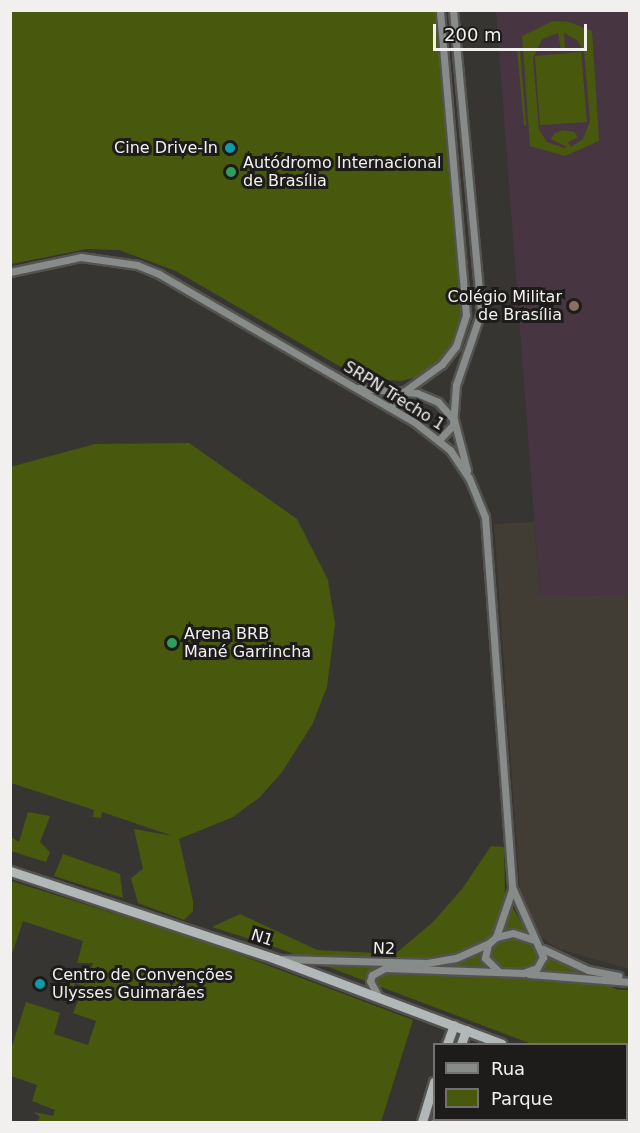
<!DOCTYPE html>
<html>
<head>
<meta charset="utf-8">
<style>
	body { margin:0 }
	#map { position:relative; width:640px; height:1133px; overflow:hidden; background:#363531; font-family:"DejaVu Sans",sans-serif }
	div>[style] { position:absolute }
	.built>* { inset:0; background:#413d34 }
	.education>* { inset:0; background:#473642 }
	.green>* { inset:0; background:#48590e }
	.roads { filter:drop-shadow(2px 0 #54534f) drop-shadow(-2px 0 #54534f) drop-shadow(0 2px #54534f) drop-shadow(0 -2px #54534f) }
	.secondary>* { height:7px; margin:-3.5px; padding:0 3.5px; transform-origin:3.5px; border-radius:3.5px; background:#878b8a }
	.highway>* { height:9px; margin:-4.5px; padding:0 4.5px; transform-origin:4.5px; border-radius:4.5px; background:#b2b8b7 }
	.dots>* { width:16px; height:16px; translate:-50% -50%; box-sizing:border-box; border:3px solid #1d1c1b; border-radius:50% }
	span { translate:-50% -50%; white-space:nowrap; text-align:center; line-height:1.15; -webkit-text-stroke:6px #1d1c1b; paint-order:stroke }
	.poi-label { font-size:16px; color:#f1f0ee }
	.right { translate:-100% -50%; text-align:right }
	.left { translate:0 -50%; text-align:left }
	.street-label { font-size:16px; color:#f1f0ee }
	.frame { position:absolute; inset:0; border:12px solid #f1f0ee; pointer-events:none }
	.legend { position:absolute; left:433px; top:1043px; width:195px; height:78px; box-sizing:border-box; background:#1d1c1b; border:2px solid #72716f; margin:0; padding:8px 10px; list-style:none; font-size:18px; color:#f1f0ee }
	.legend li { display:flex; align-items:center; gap:12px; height:30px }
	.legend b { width:30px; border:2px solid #72716f }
	.scale { position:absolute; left:433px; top:24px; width:154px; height:27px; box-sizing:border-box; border:3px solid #f1f0ee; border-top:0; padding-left:8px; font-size:18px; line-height:21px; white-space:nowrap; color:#f1f0ee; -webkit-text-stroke:4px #1d1c1b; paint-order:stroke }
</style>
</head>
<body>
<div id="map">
	<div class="built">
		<div style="clip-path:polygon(534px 522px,540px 595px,629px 596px,629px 969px,556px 948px,534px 931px,520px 892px,494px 524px)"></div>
		<div style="clip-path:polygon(450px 1120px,573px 1120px,575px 1122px,449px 1122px)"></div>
	</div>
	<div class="education">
		<div style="clip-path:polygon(496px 11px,629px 11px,629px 596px,540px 595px)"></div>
	</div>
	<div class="green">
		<div style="clip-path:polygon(10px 11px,435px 11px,463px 306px,458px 334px,441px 360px,417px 377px,401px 381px,360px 378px,176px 271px,119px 250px,87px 249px,11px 264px)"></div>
		<div style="clip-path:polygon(evenodd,553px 21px,569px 22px,592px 31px,599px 141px,565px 156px,530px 146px,522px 36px,553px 21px,558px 33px,561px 50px,565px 50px,564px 33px,577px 40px,584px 51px,590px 121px,583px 139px,571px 147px,568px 142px,578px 137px,574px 132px,562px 130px,554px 134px,551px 139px,567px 147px,564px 148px,547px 142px,539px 130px,533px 58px,542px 39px,558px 33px)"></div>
		<div style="clip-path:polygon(517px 49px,520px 49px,526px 125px,524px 125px)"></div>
		<div style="clip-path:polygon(581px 52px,587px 122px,540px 125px,535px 56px)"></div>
		<div style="clip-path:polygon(189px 443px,297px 519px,328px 580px,335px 624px,327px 687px,312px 725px,282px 772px,260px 797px,233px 817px,179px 839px,193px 901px,193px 911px,184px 920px,138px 903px,131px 878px,143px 869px,134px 829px,173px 836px,102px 812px,101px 818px,93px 817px,94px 810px,11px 783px,10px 467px,95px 444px)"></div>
		<div style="clip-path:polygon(28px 812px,50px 816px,40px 842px,50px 852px,46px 862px,11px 851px,11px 837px,19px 842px)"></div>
		<div style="clip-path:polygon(491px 846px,504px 847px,505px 895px,529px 935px,551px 959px,618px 990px,629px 990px,629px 1082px,626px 1044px,532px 1044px,278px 948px,212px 927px,240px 914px,317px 950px,395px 954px,433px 922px,462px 889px)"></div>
		<div style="clip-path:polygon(63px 854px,120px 874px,123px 898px,54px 876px)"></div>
		<div style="clip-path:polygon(11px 881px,208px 943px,413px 1020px,381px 1122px,37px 1122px,40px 1117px,34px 1112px,53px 1116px,55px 1110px,32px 1101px,37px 1085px,11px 1076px,11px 1049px,26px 1002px,60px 1013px,54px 1034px,88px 1045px,96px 1021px,73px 1013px,84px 986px,75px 983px,73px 992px,68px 990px,74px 969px,80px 971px,78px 978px,87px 981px,93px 963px,77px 963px,83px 941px,23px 921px,11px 957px)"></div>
	</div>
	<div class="roads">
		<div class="secondary">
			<div style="left:10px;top:272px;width:73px;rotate:-11.9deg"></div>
			<div style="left:81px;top:257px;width:57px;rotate:8.1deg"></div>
			<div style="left:137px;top:265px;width:24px;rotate:22deg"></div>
			<div style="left:159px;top:274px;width:293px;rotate:30.1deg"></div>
			<div style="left:413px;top:421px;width:47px;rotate:38.1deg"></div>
			<div style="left:450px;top:450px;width:34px;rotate:56deg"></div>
			<div style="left:469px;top:478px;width:42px;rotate:67.7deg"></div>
			<div style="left:485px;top:517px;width:371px;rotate:85.8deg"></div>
			<div style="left:512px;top:887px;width:77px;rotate:66.1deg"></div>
			<div style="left:543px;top:957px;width:13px;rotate:119deg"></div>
			<div style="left:537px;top:968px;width:15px;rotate:160deg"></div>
			<div style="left:523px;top:973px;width:138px;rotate:-177.9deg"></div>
			<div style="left:385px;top:968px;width:15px;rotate:152deg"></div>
			<div style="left:372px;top:975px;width:6px;rotate:108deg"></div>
			<div style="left:370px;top:981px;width:18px;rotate:61deg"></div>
			<div style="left:359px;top:388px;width:58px;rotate:4.9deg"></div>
			<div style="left:417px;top:393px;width:23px;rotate:23deg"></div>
			<div style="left:438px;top:402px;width:24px;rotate:48deg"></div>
			<div style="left:454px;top:420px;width:52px;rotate:75.4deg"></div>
			<div style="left:391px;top:407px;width:13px;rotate:-58deg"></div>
			<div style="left:398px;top:396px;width:54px;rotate:-36deg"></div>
			<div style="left:442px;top:364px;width:23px;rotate:-52deg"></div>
			<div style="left:456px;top:346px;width:33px;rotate:-72deg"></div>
			<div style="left:466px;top:315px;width:306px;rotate:-94.9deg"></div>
			<div style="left:439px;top:440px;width:21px;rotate:-47deg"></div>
			<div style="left:453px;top:425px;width:40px;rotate:-85.7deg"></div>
			<div style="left:456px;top:385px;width:77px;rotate:-71.1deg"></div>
			<div style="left:481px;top:312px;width:303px;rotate:-95.3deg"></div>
			<div style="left:496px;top:937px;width:50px;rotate:-71.2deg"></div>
			<div style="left:543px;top:949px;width:50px;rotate:25deg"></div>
			<div style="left:588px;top:970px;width:31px;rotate:11deg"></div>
			<div style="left:281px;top:959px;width:146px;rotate:1.6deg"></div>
			<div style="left:427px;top:963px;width:29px;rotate:-10deg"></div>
			<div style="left:456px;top:958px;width:35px;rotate:-24deg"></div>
			<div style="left:498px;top:971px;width:18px;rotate:-135deg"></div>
			<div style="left:485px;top:958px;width:14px;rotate:-78deg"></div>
			<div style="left:488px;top:944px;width:11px;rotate:-41deg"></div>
			<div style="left:496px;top:937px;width:17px;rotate:-13deg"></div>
			<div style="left:513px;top:933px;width:23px;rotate:18deg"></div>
			<div style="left:529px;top:974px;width:101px;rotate:4.5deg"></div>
			<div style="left:602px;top:1120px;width:4px;rotate:34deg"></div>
		</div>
		<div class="highway">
			<div style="left:10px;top:871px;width:280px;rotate:18.3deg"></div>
			<div style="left:276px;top:959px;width:241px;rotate:20.6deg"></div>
			<div style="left:447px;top:1044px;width:20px;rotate:-70deg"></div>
			<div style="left:461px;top:1044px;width:15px;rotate:-70deg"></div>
			<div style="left:626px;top:1092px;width:4px;rotate:14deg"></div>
			<div style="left:422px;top:1122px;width:42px;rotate:-73.3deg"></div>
			<div style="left:436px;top:1122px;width:2px;rotate:-63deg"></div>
		</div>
	</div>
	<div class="dots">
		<div style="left:230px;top:148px;background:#0f9aa8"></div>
		<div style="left:231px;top:172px;background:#2e9e5b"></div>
		<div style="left:574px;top:306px;background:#8d6e63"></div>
		<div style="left:172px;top:643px;background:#2e9e5b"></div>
		<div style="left:40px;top:984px;background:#0f9aa8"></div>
	</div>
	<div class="poi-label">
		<span class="right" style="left:218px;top:148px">Cine Drive-In</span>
		<span class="left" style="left:243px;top:172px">Autódromo Internacional<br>de Brasília</span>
		<span class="right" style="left:562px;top:306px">Colégio Militar<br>de Brasília</span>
		<span class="left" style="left:184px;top:643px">Arena BRB<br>Mané Garrincha</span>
		<span class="left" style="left:52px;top:984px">Centro de Convenções<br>Ulysses Guimarães</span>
	</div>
	<div class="street-label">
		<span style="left:394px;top:396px;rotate:32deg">SRPN Trecho 1</span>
		<span style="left:262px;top:938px;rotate:18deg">N1</span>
		<span style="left:384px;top:949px;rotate:2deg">N2</span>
	</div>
	<div class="frame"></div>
	<ul class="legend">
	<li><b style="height:8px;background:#878b8a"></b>Rua</li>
	<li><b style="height:16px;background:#48590e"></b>Parque</li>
	</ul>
	<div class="scale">200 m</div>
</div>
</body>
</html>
